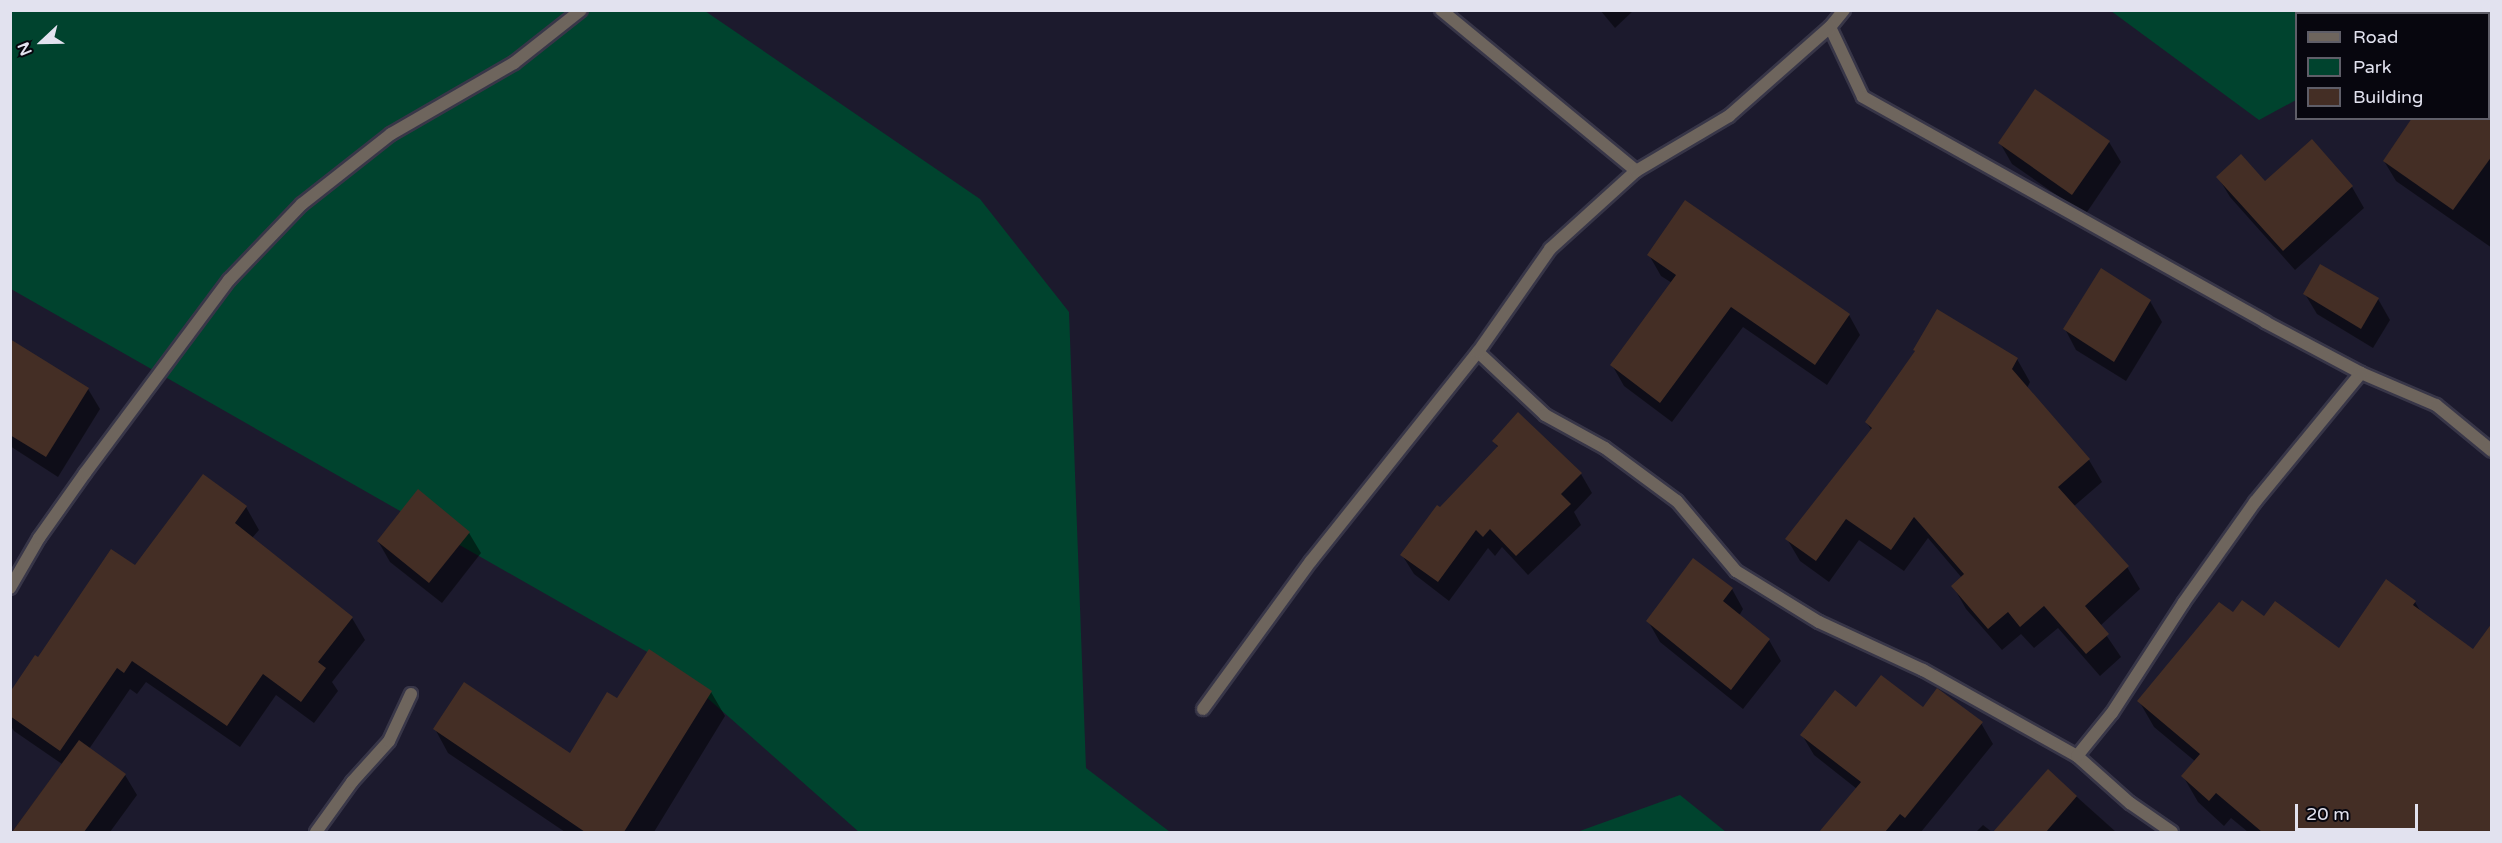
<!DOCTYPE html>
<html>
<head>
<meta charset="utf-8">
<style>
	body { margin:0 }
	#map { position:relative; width:2502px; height:843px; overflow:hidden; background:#1c1a2d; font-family:"Varela Round",sans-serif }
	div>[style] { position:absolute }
	.green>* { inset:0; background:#00432e }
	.shadow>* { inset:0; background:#0007 }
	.building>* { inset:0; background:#442e25 }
	.roads { filter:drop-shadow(2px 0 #383648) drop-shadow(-2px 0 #383648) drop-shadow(0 2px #383648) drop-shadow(0 -2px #383648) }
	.minor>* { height:12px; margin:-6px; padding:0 6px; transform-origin:6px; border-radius:6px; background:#6e655d }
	span { translate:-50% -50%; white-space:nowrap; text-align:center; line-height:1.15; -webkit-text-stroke:4.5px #07060e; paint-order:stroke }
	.frame { position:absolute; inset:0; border:12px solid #e2e2ef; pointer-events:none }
	.legend { position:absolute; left:2295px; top:12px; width:195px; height:108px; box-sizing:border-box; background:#07060e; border:2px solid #5f5e68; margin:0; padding:8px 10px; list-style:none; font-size:18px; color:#e2e2ef }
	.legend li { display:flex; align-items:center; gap:12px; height:30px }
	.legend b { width:30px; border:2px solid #5f5e68 }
	.north { position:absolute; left:12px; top:12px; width:60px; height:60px; -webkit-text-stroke:4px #07060e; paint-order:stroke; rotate:248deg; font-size:16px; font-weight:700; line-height:24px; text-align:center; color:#e2e2ef }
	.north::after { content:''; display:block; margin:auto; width:21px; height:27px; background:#e2e2ef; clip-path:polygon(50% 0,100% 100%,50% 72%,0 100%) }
	.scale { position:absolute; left:2295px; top:804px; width:123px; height:27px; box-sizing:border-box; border:3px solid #e2e2ef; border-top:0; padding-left:8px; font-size:18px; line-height:21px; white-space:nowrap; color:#e2e2ef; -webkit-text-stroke:4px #07060e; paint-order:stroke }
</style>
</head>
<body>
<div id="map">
	<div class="green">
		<div style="clip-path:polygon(11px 11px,705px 11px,980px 199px,1069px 312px,1086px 768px,1170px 832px,859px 832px,670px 665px,11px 289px)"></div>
		<div style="clip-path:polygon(2111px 11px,2463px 11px,2458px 14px,2296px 14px,2296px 100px,2259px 120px)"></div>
		<div style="clip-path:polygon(1680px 795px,1726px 832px,1577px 832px)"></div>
	</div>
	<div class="shadow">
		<div style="clip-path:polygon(1600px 10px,1634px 10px,1615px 28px)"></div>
		<div style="clip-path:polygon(2492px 73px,2492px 248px,2396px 181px,2384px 161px,2488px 118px,2488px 77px)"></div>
		<div style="clip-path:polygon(2312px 141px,2352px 187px,2364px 208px,2295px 270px,2230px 197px,2218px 177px,2265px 183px)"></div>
		<div style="clip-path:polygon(2109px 142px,2121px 162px,2085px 215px,2012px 164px,2000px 143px)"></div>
		<div style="clip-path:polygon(1649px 255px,1849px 315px,1860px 335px,1827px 385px,1743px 327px,1672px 422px,1624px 386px,1612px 365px,1672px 283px,1661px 276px)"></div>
		<div style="clip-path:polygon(2102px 270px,2150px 301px,2162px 322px,2126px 381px,2076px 350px,2065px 329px)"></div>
		<div style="clip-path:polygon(2305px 294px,2378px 299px,2390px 320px,2373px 348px,2317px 314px)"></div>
		<div style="clip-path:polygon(1938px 311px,2017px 359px,2030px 382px,2027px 388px,2089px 460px,2102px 482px,2073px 507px,2127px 567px,2140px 589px,2100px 626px,2121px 657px,2100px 676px,2058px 628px,2034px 648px,2021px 634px,2002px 650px,1966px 609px,1953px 586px,1962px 578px,1928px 538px,1904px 571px,1859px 540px,1829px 582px,1800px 561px,1787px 539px,1872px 431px,1867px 423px,1916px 352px,1914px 350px)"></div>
		<div style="clip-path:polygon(10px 354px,88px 389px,100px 409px,58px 477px,10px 446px)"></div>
		<div style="clip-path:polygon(1494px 441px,1581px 474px,1592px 493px,1574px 512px,1581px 525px,1528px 575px,1502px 547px,1495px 556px,1488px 548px,1449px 601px,1414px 574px,1402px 555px,1440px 509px,1498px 448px)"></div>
		<div style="clip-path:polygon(246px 507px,259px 530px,252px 538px,352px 618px,365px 640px,332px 682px,338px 691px,314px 723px,276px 695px,240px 747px,146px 682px,137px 694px,130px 689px,89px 749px,125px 775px,137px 795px,110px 832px,12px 832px,62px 764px,14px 731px,10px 725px,10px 694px,39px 659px,135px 567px)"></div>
		<div style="clip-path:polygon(469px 533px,481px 553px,442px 603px,390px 562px,378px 541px)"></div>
		<div style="clip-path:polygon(1732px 589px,1743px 609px,1739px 616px,1769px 640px,1781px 661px,1743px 709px,1660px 642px,1648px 621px)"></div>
		<div style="clip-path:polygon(2415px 602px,2422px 614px,2473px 651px,2492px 647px,2492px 832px,2280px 832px,2276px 829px,2273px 832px,2248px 832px,2231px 818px,2224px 826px,2198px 802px,2183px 776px,2196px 762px,2154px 727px,2139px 701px,2234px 614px,2264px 618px,2339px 650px)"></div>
		<div style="clip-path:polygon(711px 692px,725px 716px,654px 832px,565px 832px,448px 753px,435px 729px,570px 755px,618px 700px)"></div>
		<div style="clip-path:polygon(1857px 709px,1923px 709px,1981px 723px,1993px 744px,1921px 832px,1821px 832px,1857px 789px,1814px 755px,1802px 735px)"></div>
		<div style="clip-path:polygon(2048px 771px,2116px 832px,1995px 832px)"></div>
		<div style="clip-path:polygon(1983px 825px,1992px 832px,1976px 832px)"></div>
	</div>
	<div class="building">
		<div style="clip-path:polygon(2035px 89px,2110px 141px,2072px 195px,1998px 143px)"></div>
		<div style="clip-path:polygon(2412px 118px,2492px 118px,2492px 156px,2453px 210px,2383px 161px)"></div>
		<div style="clip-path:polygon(2312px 139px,2353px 186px,2283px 251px,2216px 177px,2241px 154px,2265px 181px)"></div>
		<div style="clip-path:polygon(1685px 200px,1850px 314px,1815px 365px,1731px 307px,1660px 403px,1610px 365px,1676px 275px,1647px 255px)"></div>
		<div style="clip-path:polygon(2320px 264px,2379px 298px,2361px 329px,2303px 294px)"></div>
		<div style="clip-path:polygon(2101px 268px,2151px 300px,2114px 362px,2063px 329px)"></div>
		<div style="clip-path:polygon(1937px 309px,2018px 358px,2012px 369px,2090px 459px,2058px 487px,2129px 566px,2085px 606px,2109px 634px,2086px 654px,2044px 606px,2020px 627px,2008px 612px,1988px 629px,1951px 586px,1964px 574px,1914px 517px,1891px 550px,1846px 519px,1816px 561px,1785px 539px,1872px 428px,1865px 422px,1915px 351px,1913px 350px)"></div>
		<div style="clip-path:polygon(10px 339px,89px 388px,46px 457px,10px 435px)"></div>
		<div style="clip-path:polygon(1518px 412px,1582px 473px,1561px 494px,1571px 504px,1516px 556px,1490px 529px,1483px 537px,1476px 530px,1438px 582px,1400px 555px,1437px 505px,1440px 507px,1498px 446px,1492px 441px)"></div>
		<div style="clip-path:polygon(203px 474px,247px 506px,235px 523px,353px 617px,318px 662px,326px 668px,301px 702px,263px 674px,227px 726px,132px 661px,124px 673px,117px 668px,60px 751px,10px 716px,10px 692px,35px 655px,38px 657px,111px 549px,135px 565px)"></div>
		<div style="clip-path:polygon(418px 489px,470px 532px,429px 583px,377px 541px)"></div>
		<div style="clip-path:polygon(1693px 558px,1733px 588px,1723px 601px,1770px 639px,1731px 690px,1646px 621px)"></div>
		<div style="clip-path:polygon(2386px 579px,2416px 601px,2413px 605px,2473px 649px,2492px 623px,2492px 832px,2262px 832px,2216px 793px,2209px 801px,2181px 776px,2200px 754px,2137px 701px,2219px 602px,2233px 612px,2242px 600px,2264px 616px,2275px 601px,2339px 648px)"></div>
		<div style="clip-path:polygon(649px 649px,712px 691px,624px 832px,585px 832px,433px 729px,464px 682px,570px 753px,607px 692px,617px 698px)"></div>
		<div style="clip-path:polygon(1881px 675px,1923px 707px,1937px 688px,1983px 722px,1905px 818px,1900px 814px,1885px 832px,1819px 832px,1861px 782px,1800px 735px,1835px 690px,1856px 707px)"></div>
		<div style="clip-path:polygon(79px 740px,126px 774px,84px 832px,12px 832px)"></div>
		<div style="clip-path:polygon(2048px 769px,2077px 796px,2046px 832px,1993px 832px)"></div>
	</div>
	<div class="roads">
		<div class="minor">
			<div style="left:1441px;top:10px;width:253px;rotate:39.5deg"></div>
			<div style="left:1844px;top:10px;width:22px;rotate:129deg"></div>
			<div style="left:1830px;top:27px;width:77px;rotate:64.8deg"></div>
			<div style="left:1863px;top:97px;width:461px;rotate:29.2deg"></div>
			<div style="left:2265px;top:322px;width:109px;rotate:28deg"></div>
			<div style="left:2361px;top:373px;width:82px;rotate:23.1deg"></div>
			<div style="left:2436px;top:405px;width:72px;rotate:39.4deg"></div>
			<div style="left:1478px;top:352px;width:92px;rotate:43.2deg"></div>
			<div style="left:1545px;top:415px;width:68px;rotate:28.8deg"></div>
			<div style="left:1605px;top:448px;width:89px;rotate:36.4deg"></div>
			<div style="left:1677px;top:501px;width:92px;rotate:49.9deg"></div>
			<div style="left:1736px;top:571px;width:97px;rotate:31.6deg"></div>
			<div style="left:1819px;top:622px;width:115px;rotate:24.8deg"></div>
			<div style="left:1923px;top:670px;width:176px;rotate:29.2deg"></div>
			<div style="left:2077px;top:756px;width:71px;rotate:41.6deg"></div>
			<div style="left:2130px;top:803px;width:51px;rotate:34.6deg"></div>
			<div style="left:10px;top:588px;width:58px;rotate:-59.9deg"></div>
			<div style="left:39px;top:538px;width:80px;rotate:-54.7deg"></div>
			<div style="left:85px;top:473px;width:241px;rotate:-53.3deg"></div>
			<div style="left:229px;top:280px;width:105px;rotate:-46.2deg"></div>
			<div style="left:302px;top:204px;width:113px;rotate:-38.2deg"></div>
			<div style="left:391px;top:134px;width:142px;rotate:-30deg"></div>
			<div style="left:514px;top:63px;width:85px;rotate:-38.3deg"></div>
			<div style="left:1203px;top:709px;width:183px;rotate:-53.9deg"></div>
			<div style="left:1311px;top:561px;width:268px;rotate:-51.4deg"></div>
			<div style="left:1478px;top:352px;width:126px;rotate:-55deg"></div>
			<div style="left:1550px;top:249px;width:116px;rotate:-42.2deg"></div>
			<div style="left:1636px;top:171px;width:108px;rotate:-30.6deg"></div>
			<div style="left:1729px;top:116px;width:135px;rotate:-41.4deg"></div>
			<div style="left:2077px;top:756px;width:55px;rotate:-50.9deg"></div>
			<div style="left:2112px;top:713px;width:132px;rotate:-57deg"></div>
			<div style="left:2184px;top:602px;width:123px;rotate:-54.6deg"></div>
			<div style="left:2255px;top:502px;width:167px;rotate:-50.6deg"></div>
			<div style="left:316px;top:832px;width:62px;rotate:-54.2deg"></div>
			<div style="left:352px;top:782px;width:55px;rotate:-47.9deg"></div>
			<div style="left:389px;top:741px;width:52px;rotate:-64.9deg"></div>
		</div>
	</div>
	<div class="frame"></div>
	<ul class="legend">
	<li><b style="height:8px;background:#6e655d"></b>Road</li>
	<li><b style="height:16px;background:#00432e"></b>Park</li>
	<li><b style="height:16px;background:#442e25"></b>Building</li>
	</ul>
	<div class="north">N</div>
	<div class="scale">20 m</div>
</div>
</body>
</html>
